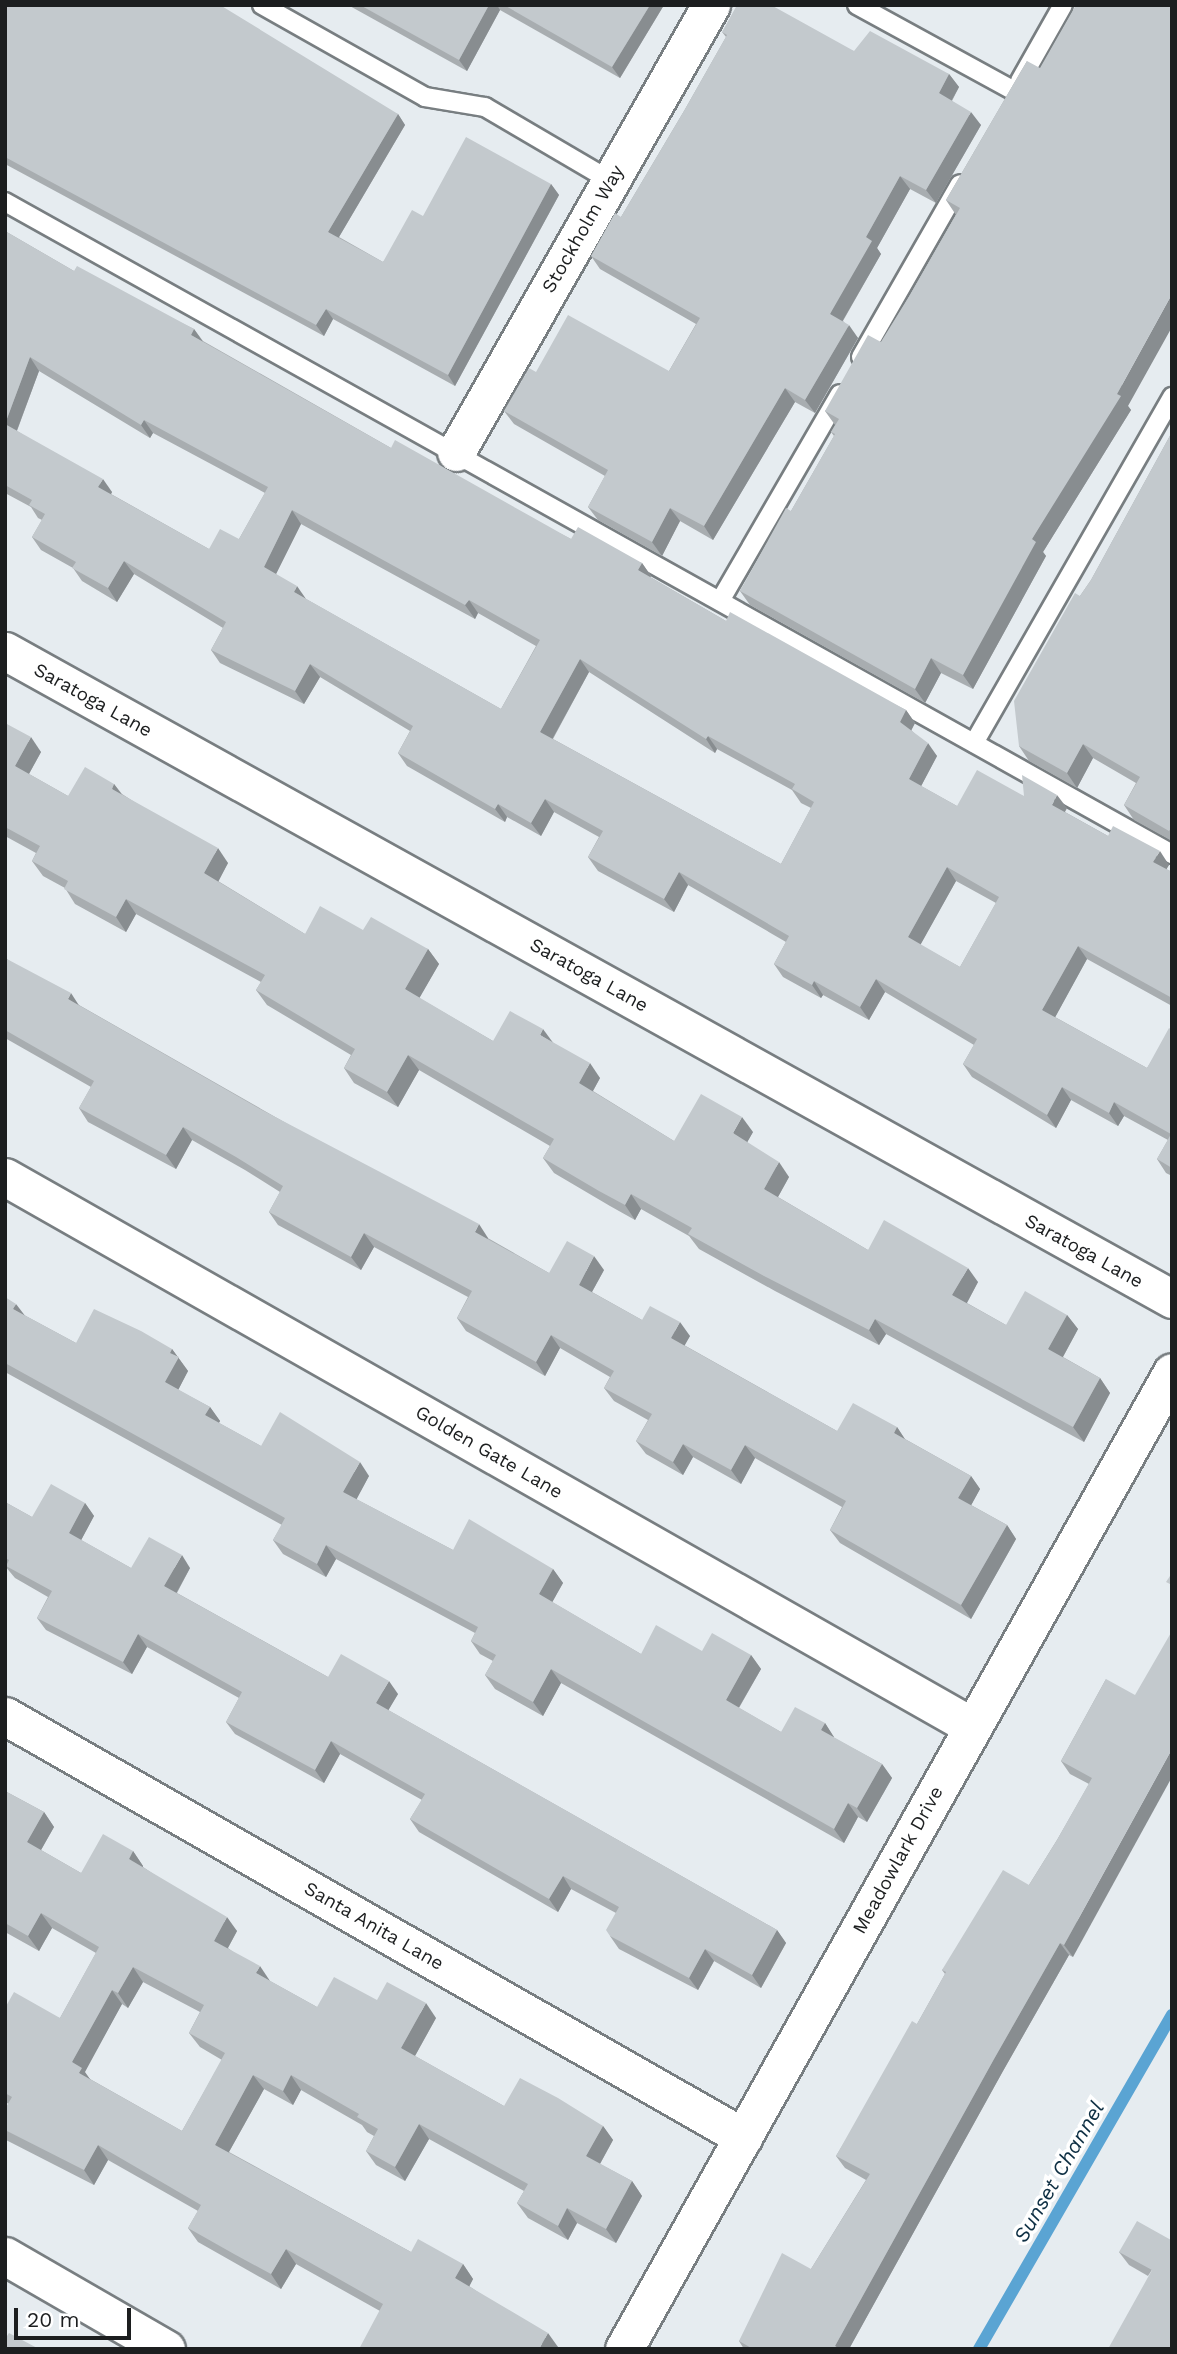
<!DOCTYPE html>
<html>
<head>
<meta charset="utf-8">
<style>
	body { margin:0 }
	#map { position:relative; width:1177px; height:2354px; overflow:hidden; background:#e6ecf0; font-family:"Work Sans",sans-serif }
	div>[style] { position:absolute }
	.stream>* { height:12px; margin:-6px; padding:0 6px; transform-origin:6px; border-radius:6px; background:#5aa4d3 }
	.roads { filter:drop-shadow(2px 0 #787e81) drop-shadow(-2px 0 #787e81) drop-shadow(0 2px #787e81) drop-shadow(0 -2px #787e81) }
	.service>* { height:18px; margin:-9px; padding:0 9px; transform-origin:9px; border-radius:9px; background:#fff }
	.minor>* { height:37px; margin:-18.5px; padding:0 18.5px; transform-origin:18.5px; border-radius:18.5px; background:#fff }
	.wall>* { inset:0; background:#a8adb0 }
	.shaded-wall>* { inset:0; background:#888d90 }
	.building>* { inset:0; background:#c3c9cd }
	span { translate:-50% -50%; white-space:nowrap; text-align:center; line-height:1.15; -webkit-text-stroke:7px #fff; paint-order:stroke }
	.street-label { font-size:19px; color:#1c1e1f }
	.water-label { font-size:21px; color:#0e2f43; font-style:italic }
	.frame { position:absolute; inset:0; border:7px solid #1c1e1f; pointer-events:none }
	.scale { position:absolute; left:14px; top:2308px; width:117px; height:32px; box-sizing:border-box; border:4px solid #1c1e1f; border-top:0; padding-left:9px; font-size:21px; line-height:24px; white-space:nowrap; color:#1c1e1f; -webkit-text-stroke:5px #fff; paint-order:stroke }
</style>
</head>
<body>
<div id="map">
	<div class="stream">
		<div style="left:979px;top:2349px;width:386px;rotate:-60deg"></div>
	</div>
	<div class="roads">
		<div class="service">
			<div style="left:262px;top:5px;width:187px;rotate:29.4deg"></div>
			<div style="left:425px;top:97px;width:61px;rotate:9.5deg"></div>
			<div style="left:485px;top:107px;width:146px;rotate:30.4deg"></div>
			<div style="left:857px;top:5px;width:179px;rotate:28.7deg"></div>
			<div style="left:1020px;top:81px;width:87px;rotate:-60.5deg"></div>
			<div style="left:5px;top:202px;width:1337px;rotate:29.19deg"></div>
			<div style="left:861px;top:357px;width:199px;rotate:-60.2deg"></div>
			<div style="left:720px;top:601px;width:239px;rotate:-59.9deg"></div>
			<div style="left:974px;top:743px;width:399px;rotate:-60.2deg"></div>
		</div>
		<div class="minor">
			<div style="left:456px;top:452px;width:515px;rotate:-60.3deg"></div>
			<div style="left:5px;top:651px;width:1335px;rotate:29.04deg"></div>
			<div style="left:5px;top:1177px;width:1113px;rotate:29.6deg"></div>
			<div style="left:5px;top:1716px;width:850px;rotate:29.7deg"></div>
			<div style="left:5px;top:2256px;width:186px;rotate:30deg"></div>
			<div style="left:624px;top:2349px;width:1120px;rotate:-60.71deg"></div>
		</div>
	</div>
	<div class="wall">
		<div style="clip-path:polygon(5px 5px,398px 114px,405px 125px,339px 237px,383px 262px,423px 216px,551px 184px,559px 195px,455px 386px,333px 319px,324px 336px,5px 164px)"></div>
		<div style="clip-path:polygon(348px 5px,664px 5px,620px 78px,500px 10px,467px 71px)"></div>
		<div style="clip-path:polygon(722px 32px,854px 51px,949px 74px,959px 87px,952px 101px,981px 125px,936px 203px,910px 189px,877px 248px,881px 254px,843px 321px,858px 338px,815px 413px,795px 402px,713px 540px,680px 521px,662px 556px,598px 520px,588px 507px,605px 476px,514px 424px,504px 411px,536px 372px,669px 371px,696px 324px,600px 269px,591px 256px,621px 217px,684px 111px,726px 37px)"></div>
		<div style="clip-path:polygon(1027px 61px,1128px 406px,1131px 410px,1043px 552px,1046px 556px,973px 689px,941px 673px,925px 703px,750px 605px,740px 591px,791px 511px,834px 436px,831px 432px,835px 425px,825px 411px,881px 342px,910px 295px,956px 215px,946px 200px)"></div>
		<div style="clip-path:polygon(evenodd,5px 231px,74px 271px,194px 329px,203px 341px,391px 448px,571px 539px,642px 563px,651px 576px,650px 577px,726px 621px,906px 710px,915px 723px,911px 730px,937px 756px,921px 786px,957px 806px,1024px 796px,1067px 808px,1065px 812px,1108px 836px,1169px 865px,1166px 869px,1172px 872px,1172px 1006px,1087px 959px,1055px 1017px,1147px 1068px,1172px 1030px,1172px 1176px,1166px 1173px,1157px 1159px,1168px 1140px,1124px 1116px,1118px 1126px,1071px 1100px,1056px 1128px,972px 1077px,963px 1064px,974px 1045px,885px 992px,869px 1020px,823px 995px,821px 998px,783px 977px,774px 964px,786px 942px,688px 885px,674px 912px,598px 871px,588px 857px,599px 837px,554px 812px,541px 836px,507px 817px,505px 822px,407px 766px,398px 753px,410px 731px,320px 677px,304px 704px,220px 663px,211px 650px,223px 628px,134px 574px,117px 602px,82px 581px,73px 568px,41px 550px,32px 537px,42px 520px,38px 518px,31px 507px,5px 493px,5px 231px,39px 371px,150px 438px,153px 433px,265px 493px,239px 539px,209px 549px,111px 494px,112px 492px,17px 431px,39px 371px,5px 231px,301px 524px,475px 619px,478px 613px,536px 646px,501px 709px,306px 599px,276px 574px,301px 524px,5px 231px,589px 672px,715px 753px,717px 749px,792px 790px,801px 803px,811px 808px,781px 864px,553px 739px,589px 672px,5px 231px,956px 881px,996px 903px,960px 967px,920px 945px,956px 881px)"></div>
		<div style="clip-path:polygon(1172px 432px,1172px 841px,1134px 820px,1124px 805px,1136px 783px,1093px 758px,1077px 788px,1029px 761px,1019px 746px,1080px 596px,1091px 580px)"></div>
		<div style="clip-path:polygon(5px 723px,41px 752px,29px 774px,68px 796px,114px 784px,122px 794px,228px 863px,218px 881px,305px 934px,363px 930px,428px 949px,439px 964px,419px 998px,493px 1041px,552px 1042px,600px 1078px,593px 1091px,674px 1141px,753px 1132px,747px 1142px,789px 1177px,778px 1197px,868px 1250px,978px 1282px,967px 1303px,1006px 1325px,1067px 1315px,1078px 1329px,1063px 1357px,1100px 1378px,1110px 1393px,1084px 1442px,886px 1334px,879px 1345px,775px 1291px,699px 1249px,689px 1236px,641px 1209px,635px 1220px,610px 1206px,554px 1173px,543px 1158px,550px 1146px,419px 1070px,398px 1107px,354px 1083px,344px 1068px,351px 1055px,267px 1005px,256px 990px,261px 982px,136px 914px,126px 932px,75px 904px,65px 888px,43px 876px,32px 861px,36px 853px,5px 836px)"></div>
		<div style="clip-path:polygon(5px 958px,79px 1005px,549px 1273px,604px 1270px,592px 1292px,642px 1320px,690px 1336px,684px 1345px,837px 1431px,897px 1427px,905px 1439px,971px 1476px,980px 1489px,971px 1505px,1007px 1525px,1016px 1539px,971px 1619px,840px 1543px,830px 1530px,842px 1507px,755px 1458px,741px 1484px,693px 1457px,683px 1475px,646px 1454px,636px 1441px,648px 1420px,614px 1401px,604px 1388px,610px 1377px,560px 1348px,545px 1376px,466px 1331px,457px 1318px,468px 1297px,374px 1247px,361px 1270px,278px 1225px,269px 1212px,280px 1192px,245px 1170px,192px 1140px,176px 1169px,88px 1122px,79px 1108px,91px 1087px,5px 1038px)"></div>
		<div style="clip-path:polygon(5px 1297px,24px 1315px,76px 1343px,172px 1349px,188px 1371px,178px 1390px,210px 1407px,220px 1421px,219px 1423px,261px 1446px,369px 1476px,356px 1499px,453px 1550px,553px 1569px,563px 1583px,552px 1602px,641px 1654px,702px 1651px,751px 1655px,761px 1669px,739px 1708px,781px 1732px,825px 1723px,834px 1738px,882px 1764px,892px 1778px,867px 1822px,858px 1817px,844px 1843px,561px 1683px,543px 1716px,495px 1689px,485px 1675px,493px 1661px,480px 1654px,471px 1641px,475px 1633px,336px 1559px,326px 1577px,283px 1554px,273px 1540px,282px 1525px,5px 1372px)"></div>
		<div style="clip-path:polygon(5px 1502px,32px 1517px,85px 1503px,94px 1516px,81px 1540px,131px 1568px,190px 1568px,177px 1593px,328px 1677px,398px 1694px,388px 1710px,777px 1930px,786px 1943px,761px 1988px,714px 1961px,698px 1990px,619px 1949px,610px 1936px,616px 1913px,571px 1889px,558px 1912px,419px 1832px,410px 1819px,422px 1800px,340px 1754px,324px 1783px,235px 1734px,226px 1722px,239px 1698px,147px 1647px,132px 1674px,46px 1630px,37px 1618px,48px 1597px,15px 1578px,5px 1566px)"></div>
		<div style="clip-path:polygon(1106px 1679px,1073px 1957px,1069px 1955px,1003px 2071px,849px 2349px,744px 2349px,739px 2341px,811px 2269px,866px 2180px,845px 2168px,836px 2156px,917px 2024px,945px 1974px,942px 1970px,1029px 1885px,1057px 1840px,1089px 1784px,1070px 1774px,1061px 1761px)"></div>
		<div style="clip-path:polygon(evenodd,5px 1791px,44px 1812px,54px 1827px,41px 1850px,81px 1873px,133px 1851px,143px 1866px,143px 1867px,237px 1931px,228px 1948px,270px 1981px,317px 2007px,377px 2000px,436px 2018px,415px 2056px,504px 2106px,603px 2126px,613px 2140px,600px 2164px,632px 2181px,642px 2196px,616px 2243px,577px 2223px,568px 2240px,528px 2218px,517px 2203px,524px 2191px,429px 2139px,405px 2181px,376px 2165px,366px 2151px,374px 2136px,367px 2132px,362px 2125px,301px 2090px,293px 2105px,264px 2089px,229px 2152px,411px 2252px,463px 2264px,473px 2279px,469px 2286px,558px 2347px,380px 2311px,296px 2264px,281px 2289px,198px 2242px,188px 2228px,198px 2211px,108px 2160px,94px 2185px,6px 2140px,5px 2138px,5px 2109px,9px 2104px,5px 2102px,5px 2008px,60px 2018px,96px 1953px,52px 1928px,39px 1951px,5px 1932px,5px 1791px,143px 1982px,200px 2012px,189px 2033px,200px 2047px,222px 2060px,182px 2131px,90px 2079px,84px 2072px,122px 2004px,128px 2008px,143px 1982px)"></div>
		<div style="clip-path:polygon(1171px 2240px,1148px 2276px,1129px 2265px,1119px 2252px)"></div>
	</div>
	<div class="shaded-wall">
		<div style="clip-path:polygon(489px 5px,497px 5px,500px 10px,467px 71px,459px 60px)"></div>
		<div style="clip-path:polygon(650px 5px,664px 5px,620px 78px,612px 67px)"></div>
		<div style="clip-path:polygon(949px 74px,959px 87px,948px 107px,939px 93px)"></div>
		<div style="clip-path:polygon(971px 112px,981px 125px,936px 203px,926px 190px)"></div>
		<div style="clip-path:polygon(398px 114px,405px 125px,336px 242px,328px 232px)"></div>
		<div style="clip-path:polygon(900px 176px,910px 189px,877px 248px,881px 254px,839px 327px,830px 314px,866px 237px)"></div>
		<div style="clip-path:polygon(551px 184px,559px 195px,455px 386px,448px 375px)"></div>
		<div style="clip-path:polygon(1172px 294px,1172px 327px,1128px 406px,1131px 410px,1043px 552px,1046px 556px,973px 689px,963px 675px,1032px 539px,1117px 394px)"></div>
		<div style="clip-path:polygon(326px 309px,333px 319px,324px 336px,316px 325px)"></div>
		<div style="clip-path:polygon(849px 325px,858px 338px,815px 413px,805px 400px)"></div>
		<div style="clip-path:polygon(194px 329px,203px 342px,191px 335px)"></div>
		<div style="clip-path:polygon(30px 357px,39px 371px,14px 438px,5px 424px)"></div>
		<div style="clip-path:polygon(785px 388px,795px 402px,713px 540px,704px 526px)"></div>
		<div style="clip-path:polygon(144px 420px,153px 433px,150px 438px,141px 425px)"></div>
		<div style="clip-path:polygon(103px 479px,112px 492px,108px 500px,98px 487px)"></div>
		<div style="clip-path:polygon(670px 508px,680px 521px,662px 556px,652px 542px)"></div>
		<div style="clip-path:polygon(292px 510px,301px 524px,273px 580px,264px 567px)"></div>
		<div style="clip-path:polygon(124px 561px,134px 574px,117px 602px,108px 588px)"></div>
		<div style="clip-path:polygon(642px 563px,651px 576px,647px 583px,638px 570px)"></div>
		<div style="clip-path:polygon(297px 586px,306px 599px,294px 592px)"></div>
		<div style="clip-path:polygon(469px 600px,478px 613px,475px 619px,465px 605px)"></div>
		<div style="clip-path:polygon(931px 658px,941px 673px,925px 703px,915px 689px)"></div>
		<div style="clip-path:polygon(580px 659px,589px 672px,549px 745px,540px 732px)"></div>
		<div style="clip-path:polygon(310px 664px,320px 677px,304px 704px,295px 691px)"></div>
		<div style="clip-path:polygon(906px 710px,915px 723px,909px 735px,900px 722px)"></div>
		<div style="clip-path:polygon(708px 736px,717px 749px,715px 753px,706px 739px)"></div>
		<div style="clip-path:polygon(31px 737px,41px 752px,25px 781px,15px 766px)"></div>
		<div style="clip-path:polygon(928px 743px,937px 756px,918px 792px,909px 779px)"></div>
		<div style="clip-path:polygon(1083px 744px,1093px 758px,1077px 788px,1067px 773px)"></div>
		<div style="clip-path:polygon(114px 784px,125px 799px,112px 789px)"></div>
		<div style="clip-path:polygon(1057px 795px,1067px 808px,1061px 818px,1052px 805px)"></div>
		<div style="clip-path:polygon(545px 799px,554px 812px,541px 836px,531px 823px)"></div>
		<div style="clip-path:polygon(498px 804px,507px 817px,505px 822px,495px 809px)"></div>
		<div style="clip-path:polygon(218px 848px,228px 863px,215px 888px,204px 873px)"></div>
		<div style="clip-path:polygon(1160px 851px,1169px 865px,1163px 875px,1153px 862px)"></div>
		<div style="clip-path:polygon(947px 867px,956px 881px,917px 951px,908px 937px)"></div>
		<div style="clip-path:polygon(679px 872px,688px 885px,674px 912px,664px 899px)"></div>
		<div style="clip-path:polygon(126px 899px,136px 914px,126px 932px,116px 917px)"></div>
		<div style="clip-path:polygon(1078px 946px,1087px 959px,1052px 1023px,1042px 1010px)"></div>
		<div style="clip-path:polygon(428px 949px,439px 964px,416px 1004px,405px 989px)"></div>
		<div style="clip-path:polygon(876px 979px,885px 992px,869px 1020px,860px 1007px)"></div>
		<div style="clip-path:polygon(814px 981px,823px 995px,821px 998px,812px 985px)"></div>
		<div style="clip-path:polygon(71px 993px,80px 1007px,68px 999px)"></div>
		<div style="clip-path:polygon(543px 1029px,554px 1044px,540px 1035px)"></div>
		<div style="clip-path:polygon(408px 1055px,419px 1070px,398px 1107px,387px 1092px)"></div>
		<div style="clip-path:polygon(590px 1063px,600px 1078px,589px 1098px,579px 1083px)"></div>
		<div style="clip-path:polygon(1062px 1087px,1071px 1100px,1056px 1128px,1047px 1115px)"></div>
		<div style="clip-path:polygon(1114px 1102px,1124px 1116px,1118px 1126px,1109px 1113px)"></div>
		<div style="clip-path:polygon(742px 1117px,753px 1132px,744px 1148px,733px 1133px)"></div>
		<div style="clip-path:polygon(183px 1127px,192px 1140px,176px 1169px,166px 1155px)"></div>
		<div style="clip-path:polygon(779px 1162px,789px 1177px,774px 1204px,764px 1189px)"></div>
		<div style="clip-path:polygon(631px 1194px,641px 1209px,635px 1220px,625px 1205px)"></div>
		<div style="clip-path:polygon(479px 1224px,488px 1238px,484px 1245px,475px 1232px)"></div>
		<div style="clip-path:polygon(364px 1233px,374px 1247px,361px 1270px,351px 1257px)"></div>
		<div style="clip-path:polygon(594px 1256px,604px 1270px,588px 1299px,579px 1285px)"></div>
		<div style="clip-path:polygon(968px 1268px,978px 1282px,963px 1310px,952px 1295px)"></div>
		<div style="clip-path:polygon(16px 1304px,26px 1317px,13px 1309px)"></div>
		<div style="clip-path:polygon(1067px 1315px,1078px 1329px,1059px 1364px,1048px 1349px)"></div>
		<div style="clip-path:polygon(875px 1319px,886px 1334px,879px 1345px,869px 1330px)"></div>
		<div style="clip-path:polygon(680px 1322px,690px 1336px,681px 1352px,671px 1338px)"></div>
		<div style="clip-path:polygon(551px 1335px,560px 1348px,545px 1376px,536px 1362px)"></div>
		<div style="clip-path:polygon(172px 1349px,188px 1371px,175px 1396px,165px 1382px,170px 1353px)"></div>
		<div style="clip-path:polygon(1100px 1378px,1110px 1393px,1084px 1442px,1073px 1427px)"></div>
		<div style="clip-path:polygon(210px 1407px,220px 1421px,215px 1429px,205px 1415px)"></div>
		<div style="clip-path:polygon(897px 1427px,906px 1441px,894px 1433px)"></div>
		<div style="clip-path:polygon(683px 1444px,693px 1457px,683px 1475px,673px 1462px)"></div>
		<div style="clip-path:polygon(745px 1445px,755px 1458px,741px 1484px,731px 1470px)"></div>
		<div style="clip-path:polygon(360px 1462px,369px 1476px,353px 1506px,343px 1492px)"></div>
		<div style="clip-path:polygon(971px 1476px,980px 1489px,968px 1511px,958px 1498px)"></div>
		<div style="clip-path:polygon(85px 1503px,94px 1516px,78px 1546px,69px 1533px)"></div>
		<div style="clip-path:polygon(1007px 1525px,1016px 1539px,971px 1619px,961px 1605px)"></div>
		<div style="clip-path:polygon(326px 1545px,336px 1559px,326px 1577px,317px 1564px)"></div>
		<div style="clip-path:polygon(182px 1555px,190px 1568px,173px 1599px,164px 1586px)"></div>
		<div style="clip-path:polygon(553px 1569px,563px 1583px,549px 1608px,539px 1594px)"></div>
		<div style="clip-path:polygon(138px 1634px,147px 1647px,132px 1674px,123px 1662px)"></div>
		<div style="clip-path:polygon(751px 1655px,761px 1669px,735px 1714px,726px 1700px)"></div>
		<div style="clip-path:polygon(551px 1669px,561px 1683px,543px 1716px,533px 1702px)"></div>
		<div style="clip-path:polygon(389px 1681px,398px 1694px,385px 1716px,376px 1703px)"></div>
		<div style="clip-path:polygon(825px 1723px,834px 1737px,831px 1744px,821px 1730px)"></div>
		<div style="clip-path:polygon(331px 1741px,340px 1754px,324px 1783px,315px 1770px)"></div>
		<div style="clip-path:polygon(1172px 1749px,1172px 1777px,1073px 1957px,1064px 1945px)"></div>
		<div style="clip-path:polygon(882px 1764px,892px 1778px,867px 1822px,857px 1808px)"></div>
		<div style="clip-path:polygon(848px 1803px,858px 1817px,844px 1843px,834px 1829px)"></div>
		<div style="clip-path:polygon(44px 1812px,54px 1827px,37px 1857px,27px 1842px)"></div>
		<div style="clip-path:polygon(133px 1851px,143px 1866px,139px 1873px,129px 1859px)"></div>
		<div style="clip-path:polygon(563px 1876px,571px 1889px,558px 1912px,549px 1899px)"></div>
		<div style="clip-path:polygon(41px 1913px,52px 1928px,39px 1951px,28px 1936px)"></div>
		<div style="clip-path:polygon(227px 1917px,237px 1931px,224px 1955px,214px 1941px)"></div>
		<div style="clip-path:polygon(777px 1930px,786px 1943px,761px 1988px,752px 1975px)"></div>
		<div style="clip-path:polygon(1060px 1943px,1069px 1955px,1003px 2071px,849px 2349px,837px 2349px,835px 2346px,994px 2059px)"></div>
		<div style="clip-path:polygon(705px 1949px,714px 1961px,698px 1990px,689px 1978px)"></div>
		<div style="clip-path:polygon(260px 1966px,270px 1981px,256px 1973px)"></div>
		<div style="clip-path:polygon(133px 1967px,143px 1982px,128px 2008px,118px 1993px)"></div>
		<div style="clip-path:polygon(112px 1990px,122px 2004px,85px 2072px,92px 2082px,89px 2088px,72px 2062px)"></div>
		<div style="clip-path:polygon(426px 2003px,436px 2018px,411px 2063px,401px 2048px)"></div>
		<div style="clip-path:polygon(253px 2075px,264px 2089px,225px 2159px,215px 2145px)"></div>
		<div style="clip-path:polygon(291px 2075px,301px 2090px,293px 2105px,283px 2091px)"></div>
		<div style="clip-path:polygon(419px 2124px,429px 2139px,405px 2181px,395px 2167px)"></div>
		<div style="clip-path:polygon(603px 2126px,613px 2140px,596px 2171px,586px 2156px)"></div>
		<div style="clip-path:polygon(98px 2145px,108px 2160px,94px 2185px,84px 2170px)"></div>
		<div style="clip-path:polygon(632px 2181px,642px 2196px,616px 2243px,606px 2229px)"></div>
		<div style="clip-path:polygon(567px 2208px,577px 2223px,568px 2240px,558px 2226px)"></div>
		<div style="clip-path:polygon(286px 2249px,296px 2264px,281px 2289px,271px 2274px)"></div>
		<div style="clip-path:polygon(463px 2264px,473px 2279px,466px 2293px,455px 2278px)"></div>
		<div style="clip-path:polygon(548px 2333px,558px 2347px,557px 2349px,539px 2349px)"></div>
	</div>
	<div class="building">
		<div style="clip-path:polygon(5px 5px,220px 5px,398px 114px,328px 232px,383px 262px,412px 210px,423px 216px,466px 137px,551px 184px,448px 375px,326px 309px,316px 325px,5px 157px)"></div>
		<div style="clip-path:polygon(360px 5px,489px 5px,459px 60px)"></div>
		<div style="clip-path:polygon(504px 5px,650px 5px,612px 67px)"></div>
		<div style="clip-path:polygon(737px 5px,771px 5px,854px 51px,870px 31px,949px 74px,939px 93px,971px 112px,926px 190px,900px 176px,866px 237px,872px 241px,830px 314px,849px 325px,805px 400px,785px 388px,704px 526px,670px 508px,652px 542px,588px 507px,608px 470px,504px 411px,529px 368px,536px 372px,568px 315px,669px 371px,700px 318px,591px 256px,615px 213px,621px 217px,684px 111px,727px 35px,722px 32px)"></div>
		<div style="clip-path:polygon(1076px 5px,1172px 5px,1172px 294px,1117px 394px,1121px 396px,1032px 539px,1036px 542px,963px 675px,931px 658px,915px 689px,740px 591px,786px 508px,791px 511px,835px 434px,831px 432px,839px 419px,825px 411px,868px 335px,881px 342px,910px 295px,960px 208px,946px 200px,1027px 61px,1040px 68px)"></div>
		<div style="clip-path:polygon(evenodd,5px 231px,74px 271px,77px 266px,194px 329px,191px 335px,391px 448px,395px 440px,571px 539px,578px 527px,642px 563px,638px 570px,726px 621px,730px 612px,906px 710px,900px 722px,928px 743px,909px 779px,957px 806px,977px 770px,1024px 796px,1022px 775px,1057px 795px,1052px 805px,1108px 836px,1113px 826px,1160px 851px,1153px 862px,1172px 872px,1172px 998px,1078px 946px,1042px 1010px,1147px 1068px,1169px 1028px,1172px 1030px,1172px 1168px,1157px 1159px,1171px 1134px,1114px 1102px,1109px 1113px,1062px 1087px,1047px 1115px,963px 1064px,977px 1039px,876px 979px,860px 1007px,814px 981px,812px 985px,774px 964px,789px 936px,679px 872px,664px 899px,588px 857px,603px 831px,545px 799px,531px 823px,498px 804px,495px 809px,398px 753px,413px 726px,310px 664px,295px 691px,211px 650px,226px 622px,124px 561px,108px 588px,72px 568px,76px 562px,32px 537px,45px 514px,29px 505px,32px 500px,5px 485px,5px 424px,103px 479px,98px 487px,209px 549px,220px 529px,239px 539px,268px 487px,144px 420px,141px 425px,30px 357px,5px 424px,5px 231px,292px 510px,465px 605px,469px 600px,540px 640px,501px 709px,294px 592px,297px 586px,264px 567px,292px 510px,5px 231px,580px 659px,706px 739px,708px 736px,795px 784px,792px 789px,814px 802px,781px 864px,540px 732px,580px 659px,5px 231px,947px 867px,999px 897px,960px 967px,908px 937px,947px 867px)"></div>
		<div style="clip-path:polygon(1172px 432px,1172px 827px,1169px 831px,1124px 805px,1140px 777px,1083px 744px,1067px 773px,1019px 746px,1014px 701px,1075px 593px,1080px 596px,1091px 580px)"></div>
		<div style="clip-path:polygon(5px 723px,31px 737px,15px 766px,68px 796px,85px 767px,114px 784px,112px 789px,218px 848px,204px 873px,305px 934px,320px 906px,363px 930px,371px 917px,428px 949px,405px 989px,493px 1041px,510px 1011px,543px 1029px,540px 1035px,590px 1063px,579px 1083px,674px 1141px,701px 1094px,742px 1117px,733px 1133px,779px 1162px,764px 1189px,868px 1250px,884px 1220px,968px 1268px,952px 1295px,1006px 1325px,1025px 1291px,1067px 1315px,1048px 1349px,1100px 1378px,1073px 1427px,875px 1319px,869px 1330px,764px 1276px,688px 1234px,692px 1228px,631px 1194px,625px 1205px,599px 1191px,543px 1158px,554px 1139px,408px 1055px,387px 1092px,344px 1068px,355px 1049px,256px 990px,265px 975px,126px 899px,116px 917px,64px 889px,68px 881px,32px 861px,40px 846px,5px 827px)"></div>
		<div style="clip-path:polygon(5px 958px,71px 993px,68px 999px,262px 1110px,479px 1224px,475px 1232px,549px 1273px,567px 1241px,594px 1256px,579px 1285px,642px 1320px,650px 1306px,680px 1322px,671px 1338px,837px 1431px,853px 1403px,897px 1427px,894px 1433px,971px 1476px,958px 1498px,1007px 1525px,961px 1605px,830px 1530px,846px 1501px,745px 1445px,731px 1470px,683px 1444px,673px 1462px,636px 1441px,652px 1414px,604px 1388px,614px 1371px,551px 1335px,536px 1362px,457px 1318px,472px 1291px,364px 1233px,351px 1257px,269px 1212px,283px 1186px,236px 1157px,183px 1127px,166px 1155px,79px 1108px,94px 1081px,5px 1030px)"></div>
		<div style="clip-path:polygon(5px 1297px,16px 1304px,13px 1309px,76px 1343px,94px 1309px,141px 1331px,172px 1349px,170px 1353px,179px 1357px,165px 1382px,210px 1407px,205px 1415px,261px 1446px,280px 1412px,360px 1462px,343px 1492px,453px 1550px,469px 1519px,553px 1569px,539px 1594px,641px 1654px,656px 1625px,702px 1651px,712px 1633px,751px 1655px,726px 1700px,781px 1732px,795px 1707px,825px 1723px,821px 1730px,882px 1764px,857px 1808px,848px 1803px,834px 1829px,551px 1669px,533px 1702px,485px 1675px,496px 1655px,471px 1641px,478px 1627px,326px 1545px,317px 1564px,273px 1540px,285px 1518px,5px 1363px)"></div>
		<div style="clip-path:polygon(51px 1484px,85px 1503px,69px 1533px,131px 1568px,149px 1537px,182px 1555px,164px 1586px,328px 1677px,341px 1654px,389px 1681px,376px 1703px,777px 1930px,752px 1975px,705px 1949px,689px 1978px,610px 1936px,606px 1930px,619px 1907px,563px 1876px,549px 1899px,410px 1819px,425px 1794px,331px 1741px,315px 1770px,226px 1722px,242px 1692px,138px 1634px,123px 1662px,37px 1618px,52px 1591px,6px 1566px,9px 1560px,5px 1558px,5px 1502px,32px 1517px)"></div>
		<div style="clip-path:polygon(1172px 1573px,1172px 1585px,1166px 1582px)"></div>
		<div style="clip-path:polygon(1172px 1631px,1172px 1749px,1064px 1945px,1060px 1943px,994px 2059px,835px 2346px,840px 2349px,753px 2349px,739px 2341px,782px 2253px,811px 2269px,870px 2174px,836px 2156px,912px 2021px,917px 2024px,946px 1972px,942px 1970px,1003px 1870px,1029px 1885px,1057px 1840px,1092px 1778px,1061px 1761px,1106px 1679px,1135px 1695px)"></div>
		<div style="clip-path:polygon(evenodd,5px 1791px,44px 1812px,27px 1842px,81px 1873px,103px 1834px,133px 1851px,129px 1859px,227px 1917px,214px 1941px,260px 1966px,256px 1973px,317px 2007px,334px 1977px,377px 2000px,387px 1982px,426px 2003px,401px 2048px,504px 2106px,520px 2078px,558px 2098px,603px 2126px,586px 2156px,632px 2181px,606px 2229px,567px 2208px,558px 2226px,517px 2203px,528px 2184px,419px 2124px,395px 2167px,366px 2151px,378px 2129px,357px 2117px,359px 2114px,291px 2075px,283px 2091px,253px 2075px,215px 2145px,411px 2252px,418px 2239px,463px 2264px,455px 2278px,548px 2333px,539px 2349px,359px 2349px,383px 2304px,286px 2249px,271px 2274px,234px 2254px,188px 2228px,201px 2205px,98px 2145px,84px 2170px,5px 2130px,5px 2109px,12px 2097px,5px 2093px,5px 2008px,14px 1992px,60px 2018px,99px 1947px,41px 1913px,28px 1936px,5px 1923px,5px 1791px,133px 1967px,204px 2005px,189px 2033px,225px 2053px,182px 2131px,79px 2073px,82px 2068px,72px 2062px,112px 1990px,118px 1993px,133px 1967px)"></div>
		<div style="clip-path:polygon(1137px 2221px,1171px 2240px,1172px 2239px,1172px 2349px,1108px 2349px,1152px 2270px,1119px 2252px)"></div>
		<div style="clip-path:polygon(9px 2333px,39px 2349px,5px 2349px,5px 2339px)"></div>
	</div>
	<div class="street-label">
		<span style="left:583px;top:229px;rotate:-60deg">Stockholm Way</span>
		<span style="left:93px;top:700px;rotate:29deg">Saratoga Lane</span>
		<span style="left:589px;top:975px;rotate:29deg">Saratoga Lane</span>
		<span style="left:1084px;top:1251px;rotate:29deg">Saratoga Lane</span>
		<span style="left:489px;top:1452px;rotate:30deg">Golden Gate Lane</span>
		<span style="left:898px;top:1860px;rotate:-61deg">Meadowlark Drive</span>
		<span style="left:374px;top:1926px;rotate:30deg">Santa Anita Lane</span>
	</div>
	<div class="water-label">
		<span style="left:1059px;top:2172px;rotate:-60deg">Sunset Channel</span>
	</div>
	<div class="frame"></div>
	<div class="scale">20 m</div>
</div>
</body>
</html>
